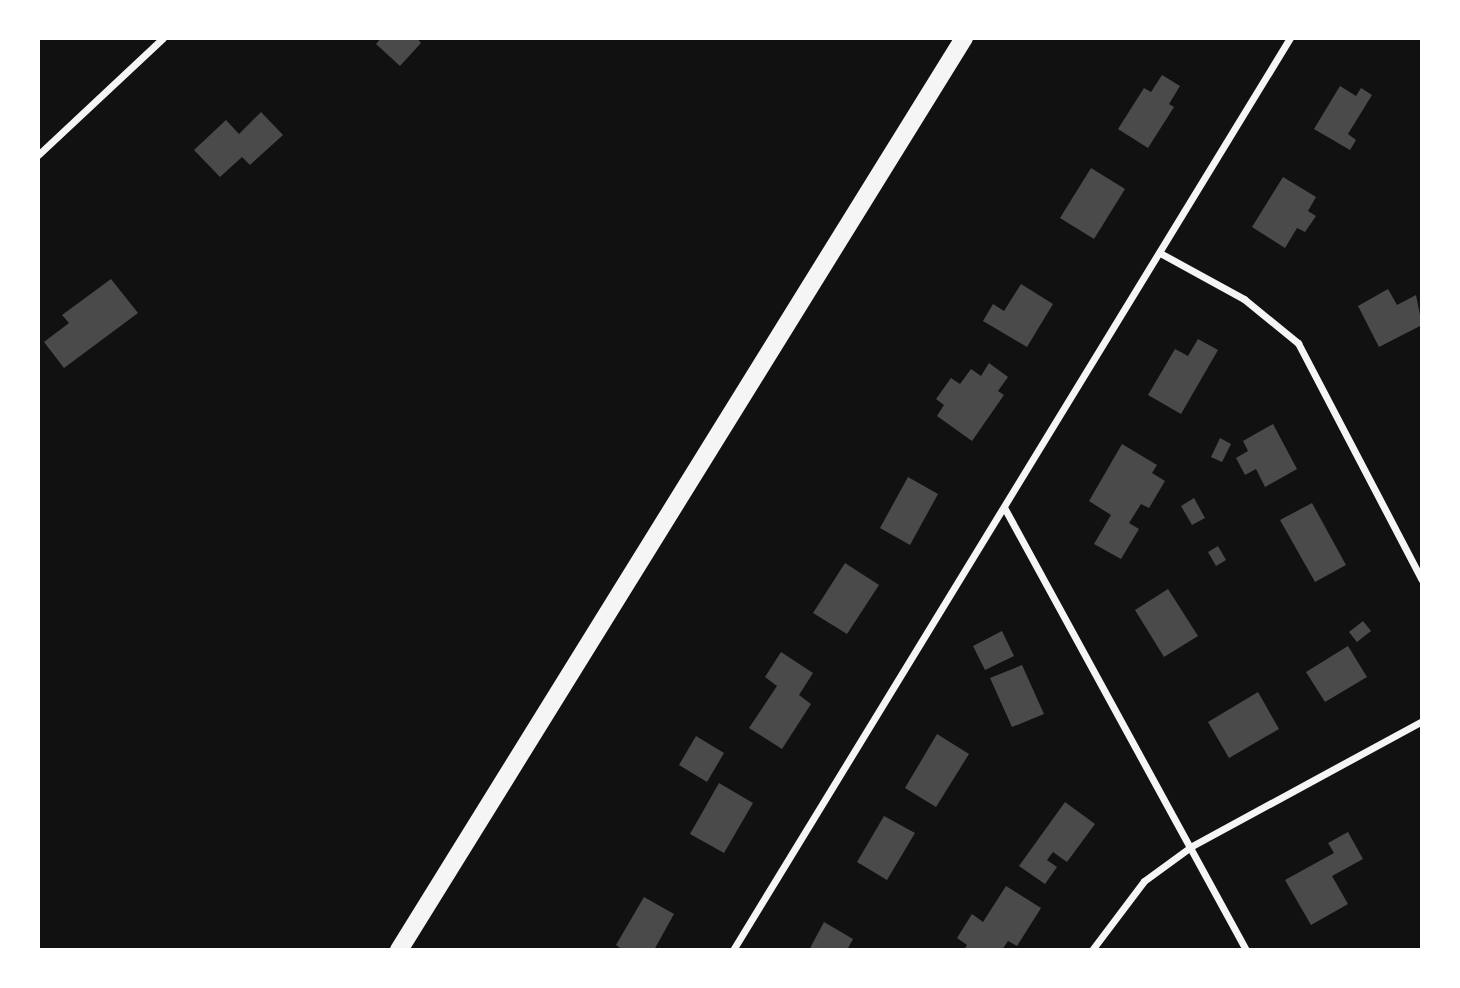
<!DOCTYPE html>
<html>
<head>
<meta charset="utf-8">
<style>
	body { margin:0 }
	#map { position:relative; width:1460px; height:988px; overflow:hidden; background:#111; font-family:Montserrat,sans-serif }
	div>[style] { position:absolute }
	.building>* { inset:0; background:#4a4a4a }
	.minor>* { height:7px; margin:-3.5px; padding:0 3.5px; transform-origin:3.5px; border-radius:3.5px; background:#f5f5f5 }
	.primary>* { height:18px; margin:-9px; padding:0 9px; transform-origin:9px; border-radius:9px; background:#f5f5f5 }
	span { translate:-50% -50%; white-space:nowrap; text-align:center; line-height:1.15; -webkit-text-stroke:5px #fff; paint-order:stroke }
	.frame { position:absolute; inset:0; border:40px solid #fff; pointer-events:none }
</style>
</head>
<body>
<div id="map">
	<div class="building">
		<div style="clip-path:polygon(381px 38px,417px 38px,421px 43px,400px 66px,376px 44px)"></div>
		<div style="clip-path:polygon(1162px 75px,1180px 86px,1169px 104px,1174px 107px,1148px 148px,1118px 129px,1144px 88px,1151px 92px)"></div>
		<div style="clip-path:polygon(1340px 86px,1356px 96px,1361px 88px,1372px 95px,1348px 134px,1356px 140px,1350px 150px,1314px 129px)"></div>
		<div style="clip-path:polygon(261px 112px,283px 135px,250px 165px,242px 157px,220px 177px,194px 150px,226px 120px,239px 134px)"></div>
		<div style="clip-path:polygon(1091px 168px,1125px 189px,1094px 239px,1060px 218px)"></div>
		<div style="clip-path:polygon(1283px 177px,1316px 197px,1308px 211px,1316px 216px,1305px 232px,1297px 228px,1285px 248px,1252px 227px)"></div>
		<div style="clip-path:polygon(111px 279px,138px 313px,64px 368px,44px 342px,69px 323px,62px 315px)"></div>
		<div style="clip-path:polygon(1021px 284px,1053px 304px,1027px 347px,983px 321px,993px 304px,1004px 311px)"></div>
		<div style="clip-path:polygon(1388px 289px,1397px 305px,1416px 295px,1422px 325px,1379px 347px,1358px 306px)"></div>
		<div style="clip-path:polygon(1198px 339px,1218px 350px,1181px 414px,1148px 395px,1175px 349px,1188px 356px)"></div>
		<div style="clip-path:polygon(989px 363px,1008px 377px,998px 391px,1004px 395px,972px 441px,937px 416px,944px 405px,936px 399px,951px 378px,960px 384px,971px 369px,981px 376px)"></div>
		<div style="clip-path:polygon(1273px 424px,1297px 469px,1265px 487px,1256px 469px,1245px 475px,1236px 458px,1248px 451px,1243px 441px)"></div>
		<div style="clip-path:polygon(1220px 438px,1231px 444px,1222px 462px,1211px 457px)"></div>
		<div style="clip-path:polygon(1122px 444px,1157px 465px,1152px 473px,1165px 481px,1149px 508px,1141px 504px,1129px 523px,1139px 529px,1121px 559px,1094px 544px,1111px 515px,1089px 501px)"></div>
		<div style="clip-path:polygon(908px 477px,938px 494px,910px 545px,880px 528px)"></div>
		<div style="clip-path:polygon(1194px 498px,1205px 518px,1192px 525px,1181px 506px)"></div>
		<div style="clip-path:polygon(1312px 503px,1346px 565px,1315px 582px,1280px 520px)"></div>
		<div style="clip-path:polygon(1218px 546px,1226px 560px,1216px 566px,1208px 552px)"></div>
		<div style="clip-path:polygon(845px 563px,879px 585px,847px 634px,813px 613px)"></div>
		<div style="clip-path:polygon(1168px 589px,1198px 636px,1164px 657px,1135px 610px)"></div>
		<div style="clip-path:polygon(1363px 621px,1371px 631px,1357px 642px,1349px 632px)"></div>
		<div style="clip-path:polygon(1002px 631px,1014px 656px,985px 670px,973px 646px)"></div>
		<div style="clip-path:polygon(1348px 646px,1367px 677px,1325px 702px,1306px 672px)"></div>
		<div style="clip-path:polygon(781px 652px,813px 673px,799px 695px,811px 704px,782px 749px,749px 728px,777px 686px,765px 677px)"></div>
		<div style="clip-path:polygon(1022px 665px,1044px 714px,1012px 727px,990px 678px)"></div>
		<div style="clip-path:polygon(1258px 692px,1279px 729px,1229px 758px,1208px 722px)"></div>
		<div style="clip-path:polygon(937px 734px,969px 754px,936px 807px,905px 788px)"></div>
		<div style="clip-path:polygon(696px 736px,724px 753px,707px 782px,679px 765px)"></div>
		<div style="clip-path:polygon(719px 783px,753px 803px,724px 853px,690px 834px)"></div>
		<div style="clip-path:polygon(1065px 802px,1095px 824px,1067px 862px,1053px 852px,1047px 860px,1057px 867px,1045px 884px,1019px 866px)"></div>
		<div style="clip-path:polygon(884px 816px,915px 833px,887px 880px,857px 862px)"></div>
		<div style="clip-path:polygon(1348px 832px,1363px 859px,1332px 876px,1348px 904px,1311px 925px,1285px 880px,1334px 853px,1328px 843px)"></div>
		<div style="clip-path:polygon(1006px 886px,1041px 908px,1017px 946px,1008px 941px,1002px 950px,964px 950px,967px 945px,957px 938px,972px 914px,983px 922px)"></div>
		<div style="clip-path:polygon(644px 897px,674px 914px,654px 950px,623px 950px,616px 945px)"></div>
		<div style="clip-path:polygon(824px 922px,853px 939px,847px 950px,809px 950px)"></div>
	</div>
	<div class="minor">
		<div style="left:38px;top:155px;width:171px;rotate:-43.1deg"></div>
		<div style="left:1160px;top:253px;width:96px;rotate:28.7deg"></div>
		<div style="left:1244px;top:299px;width:70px;rotate:39.2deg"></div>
		<div style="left:1298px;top:343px;width:267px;rotate:62.4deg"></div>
		<div style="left:1005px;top:509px;width:503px;rotate:61.34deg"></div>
		<div style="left:733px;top:950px;width:1069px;rotate:-58.59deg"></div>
		<div style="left:1092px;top:950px;width:86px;rotate:-53deg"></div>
		<div style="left:1144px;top:881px;width:59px;rotate:-36.1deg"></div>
		<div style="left:1192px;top:846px;width:262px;rotate:-28.5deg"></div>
	</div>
	<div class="primary">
		<div style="left:399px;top:950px;width:1073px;rotate:-58.22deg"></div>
	</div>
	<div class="frame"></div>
</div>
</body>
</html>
